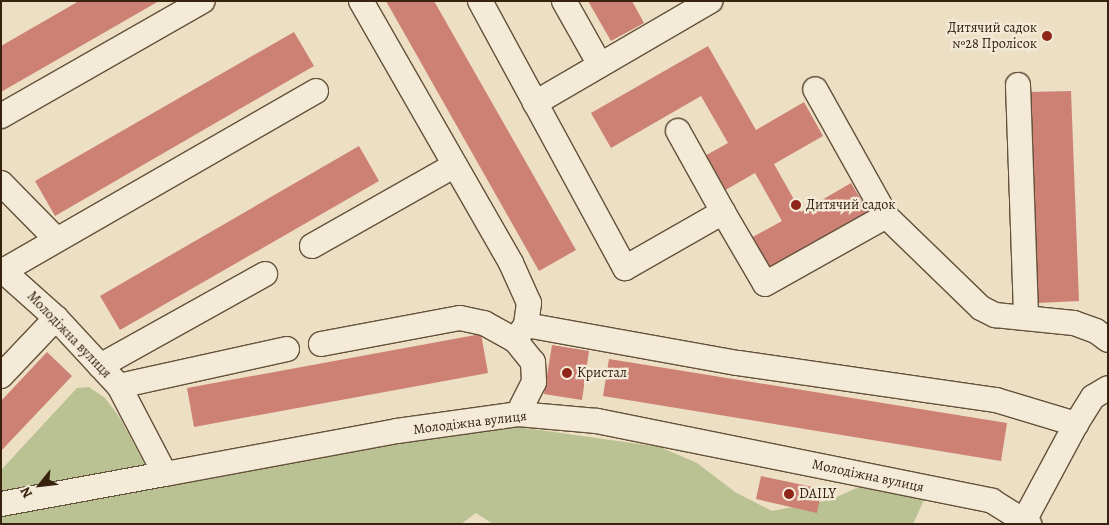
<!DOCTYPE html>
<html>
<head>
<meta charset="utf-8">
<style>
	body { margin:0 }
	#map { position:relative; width:1109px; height:525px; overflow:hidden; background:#ecdfc3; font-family:Alegreya,serif }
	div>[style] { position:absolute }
	.green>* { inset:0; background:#bac192 }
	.building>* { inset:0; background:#cd8174 }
	.roads { filter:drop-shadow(1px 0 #64513a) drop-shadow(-1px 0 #64513a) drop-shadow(0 1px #64513a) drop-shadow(0 -1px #64513a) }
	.minor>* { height:24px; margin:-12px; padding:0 12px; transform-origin:12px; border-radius:12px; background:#f3ead8 }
	.dots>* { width:14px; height:14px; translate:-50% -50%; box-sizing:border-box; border:2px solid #f3ead8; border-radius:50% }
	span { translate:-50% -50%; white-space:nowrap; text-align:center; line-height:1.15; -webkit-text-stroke:4.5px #f3ead8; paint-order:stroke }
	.poi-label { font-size:14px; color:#36220d }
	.right { translate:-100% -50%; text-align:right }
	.left { translate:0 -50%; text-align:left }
	.street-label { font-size:14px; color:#36220d }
	.frame { position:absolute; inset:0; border:2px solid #36220d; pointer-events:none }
	.north { position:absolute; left:15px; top:460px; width:50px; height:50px; -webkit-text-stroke:4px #f3ead8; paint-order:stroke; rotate:241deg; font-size:14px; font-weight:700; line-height:20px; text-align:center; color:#36220d }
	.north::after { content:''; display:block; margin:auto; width:18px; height:22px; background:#36220d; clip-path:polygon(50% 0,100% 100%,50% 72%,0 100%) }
</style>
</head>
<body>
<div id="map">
	<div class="green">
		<div style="clip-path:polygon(89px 387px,105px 398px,120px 418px,154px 482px,425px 434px,504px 425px,660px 447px,697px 463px,735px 492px,772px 511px,830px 500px,868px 483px,915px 485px,924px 500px,913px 524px,493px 524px,476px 513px,461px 524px,1px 524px,1px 470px,77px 388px)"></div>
	</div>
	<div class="building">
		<div style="clip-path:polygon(79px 1px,159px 1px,1px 92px,1px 46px)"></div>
		<div style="clip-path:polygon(386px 1px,434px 1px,576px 250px,539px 271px)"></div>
		<div style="clip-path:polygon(588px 1px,632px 1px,644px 23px,611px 41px)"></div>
		<div style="clip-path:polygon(294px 32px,314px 66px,55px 216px,35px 181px)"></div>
		<div style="clip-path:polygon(708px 46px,756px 130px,804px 102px,823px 136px,774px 164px,801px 212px,851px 183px,870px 215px,769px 273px,749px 239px,782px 221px,755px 173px,722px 192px,703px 157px,728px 143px,701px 96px,611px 148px,591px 113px)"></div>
		<div style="clip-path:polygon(1071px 91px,1079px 301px,1038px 303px,1029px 92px)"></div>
		<div style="clip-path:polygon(359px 146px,379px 181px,120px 330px,100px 296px)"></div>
		<div style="clip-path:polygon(481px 334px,488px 373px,194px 427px,187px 388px)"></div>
		<div style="clip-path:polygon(552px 345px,589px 351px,582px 400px,544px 394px)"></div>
		<div style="clip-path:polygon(47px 352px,72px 376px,1px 451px,1px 401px)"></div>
		<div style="clip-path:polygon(609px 359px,1007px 423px,1001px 461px,603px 396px)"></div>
		<div style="clip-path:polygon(761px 476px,822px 489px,817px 513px,756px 499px)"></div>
	</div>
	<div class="roads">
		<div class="minor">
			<div style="left:361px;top:1px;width:302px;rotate:60.2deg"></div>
			<div style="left:511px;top:263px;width:44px;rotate:65.8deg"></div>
			<div style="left:529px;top:303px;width:22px;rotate:98deg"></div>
			<div style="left:526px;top:325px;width:19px;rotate:126deg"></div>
			<div style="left:515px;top:340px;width:28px;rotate:51deg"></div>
			<div style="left:533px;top:362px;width:20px;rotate:87deg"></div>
			<div style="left:534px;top:382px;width:36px;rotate:117deg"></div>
			<div style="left:480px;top:1px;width:304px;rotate:61.5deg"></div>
			<div style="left:625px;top:268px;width:113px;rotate:-29.7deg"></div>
			<div style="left:723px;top:212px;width:83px;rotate:59.7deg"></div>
			<div style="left:765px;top:284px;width:139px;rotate:-29.3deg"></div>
			<div style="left:886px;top:216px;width:145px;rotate:-119.2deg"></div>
			<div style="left:564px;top:1px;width:73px;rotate:60.6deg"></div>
			<div style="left:1018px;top:85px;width:233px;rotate:88deg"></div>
			<div style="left:535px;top:103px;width:203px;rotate:-30.2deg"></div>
			<div style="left:1px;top:116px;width:232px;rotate:-29.7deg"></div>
			<div style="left:678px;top:131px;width:93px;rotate:60.9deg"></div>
			<div style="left:1px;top:183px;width:78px;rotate:45.5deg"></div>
			<div style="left:886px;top:216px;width:132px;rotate:44.1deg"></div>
			<div style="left:981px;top:308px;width:16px;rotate:27deg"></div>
			<div style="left:995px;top:315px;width:79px;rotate:5.8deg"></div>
			<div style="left:1074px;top:323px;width:23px;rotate:20deg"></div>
			<div style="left:1096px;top:331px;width:15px;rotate:37deg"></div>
			<div style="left:312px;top:246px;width:164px;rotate:-29.5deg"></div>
			<div style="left:1px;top:269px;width:74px;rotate:41.7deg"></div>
			<div style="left:56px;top:318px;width:93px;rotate:47.2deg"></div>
			<div style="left:119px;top:386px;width:99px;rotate:62.4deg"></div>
			<div style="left:165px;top:474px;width:236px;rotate:-10.5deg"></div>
			<div style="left:397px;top:431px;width:122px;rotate:-8deg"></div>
			<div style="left:518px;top:414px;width:79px;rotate:5.1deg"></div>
			<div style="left:597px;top:421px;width:403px;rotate:11.4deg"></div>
			<div style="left:992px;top:501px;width:44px;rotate:31.9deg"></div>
			<div style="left:3px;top:271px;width:361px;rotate:-29.9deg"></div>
			<div style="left:526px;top:325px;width:215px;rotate:10.2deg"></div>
			<div style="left:738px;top:363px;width:261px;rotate:8.2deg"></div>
			<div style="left:996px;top:400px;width:84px;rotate:16.7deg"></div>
			<div style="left:321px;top:344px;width:141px;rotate:-10.6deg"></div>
			<div style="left:460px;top:318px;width:25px;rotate:12deg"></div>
			<div style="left:484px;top:323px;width:35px;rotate:29deg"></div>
			<div style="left:100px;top:366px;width:189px;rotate:-29.1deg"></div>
			<div style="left:1px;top:376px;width:80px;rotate:-46.5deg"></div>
			<div style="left:119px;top:386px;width:172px;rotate:-12.4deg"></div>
			<div style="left:1px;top:504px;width:167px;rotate:-10.4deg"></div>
			<div style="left:1025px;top:519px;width:108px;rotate:-61.8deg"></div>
			<div style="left:1076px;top:424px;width:32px;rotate:-58deg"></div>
			<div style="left:1093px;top:397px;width:17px;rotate:-31deg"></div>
		</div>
	</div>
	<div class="dots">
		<div style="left:1047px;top:36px;background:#8f2418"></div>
		<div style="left:796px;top:205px;background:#8f2418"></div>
		<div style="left:567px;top:373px;background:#8f2418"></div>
		<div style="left:789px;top:494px;background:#8f2418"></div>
	</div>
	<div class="poi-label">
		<span class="right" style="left:1037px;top:36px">Дитячий садок<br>№28 Пролісок</span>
		<span class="left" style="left:806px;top:205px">Дитячий садок</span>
		<span class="left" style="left:577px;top:373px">Кристал</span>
		<span class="left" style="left:799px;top:494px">DAILY</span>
	</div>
	<div class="street-label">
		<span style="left:69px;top:335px;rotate:46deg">Молодіжна вулиця</span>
		<span style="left:470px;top:423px;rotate:-7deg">Молодіжна вулиця</span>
		<span style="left:868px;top:476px;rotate:12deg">Молодіжна вулиця</span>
	</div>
	<div class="frame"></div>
	<div class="north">N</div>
</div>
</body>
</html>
